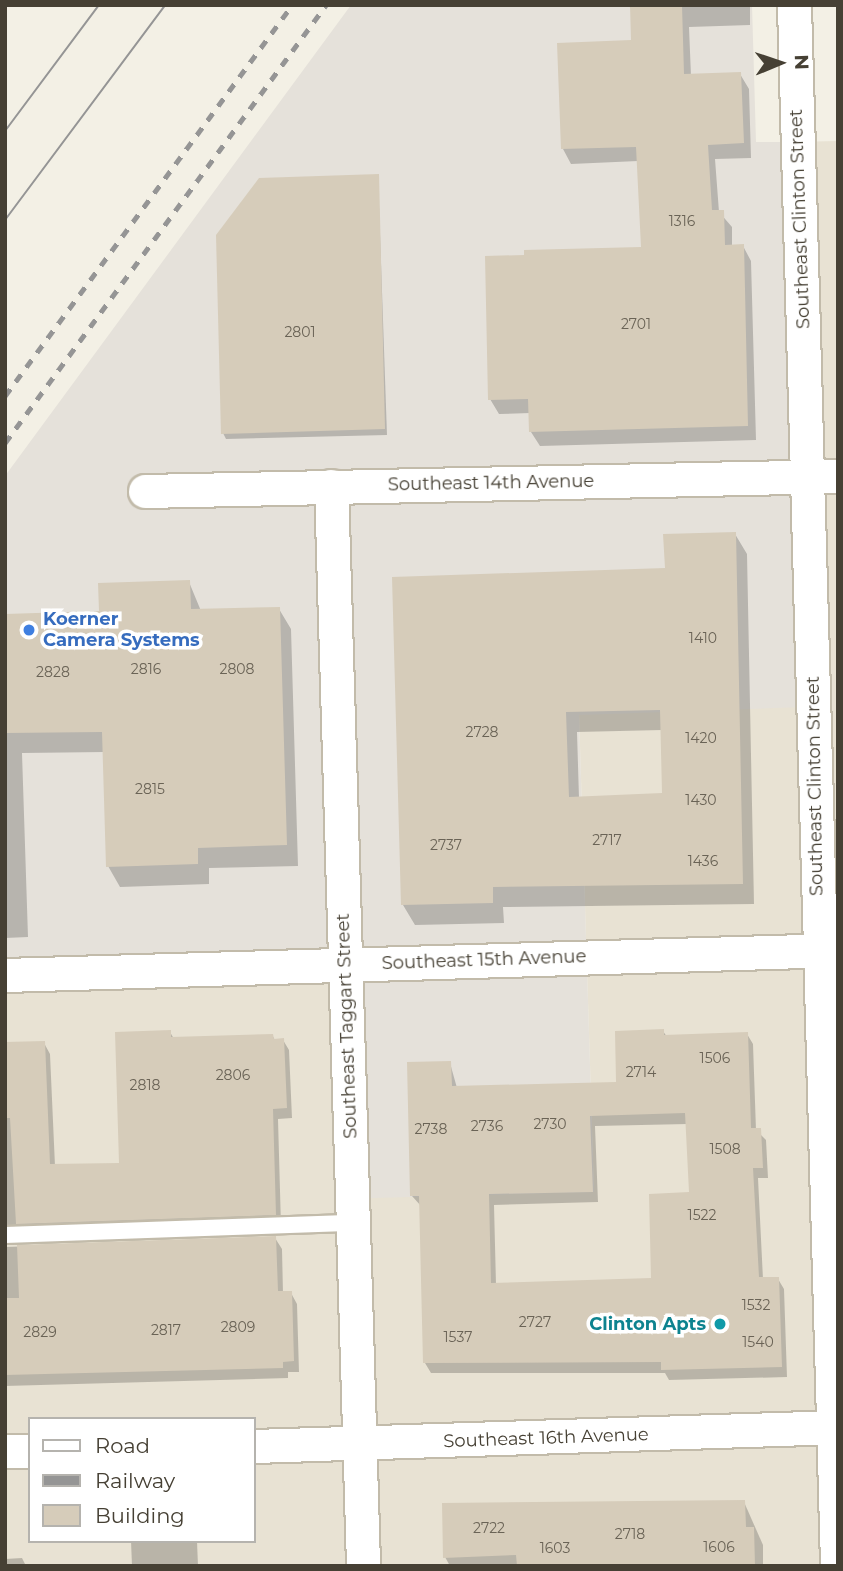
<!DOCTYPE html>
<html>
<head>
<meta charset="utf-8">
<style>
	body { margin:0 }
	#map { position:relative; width:843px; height:1571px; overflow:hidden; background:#f3f0e5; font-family:Montserrat,sans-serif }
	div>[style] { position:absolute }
	.residential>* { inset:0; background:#e8e2d3 }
	.industrial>* { inset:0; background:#e5e1da }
	.shadow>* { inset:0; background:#0003 }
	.building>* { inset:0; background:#d6ccba }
	.roads { filter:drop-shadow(2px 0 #c2bbaa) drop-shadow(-2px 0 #c2bbaa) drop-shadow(0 2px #c2bbaa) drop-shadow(0 -2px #c2bbaa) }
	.lane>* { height:16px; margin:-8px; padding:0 8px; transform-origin:8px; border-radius:8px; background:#fff }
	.street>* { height:33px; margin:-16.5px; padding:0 16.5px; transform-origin:16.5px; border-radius:16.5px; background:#fff }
	.tram>* { height:2px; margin:-1px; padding:0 1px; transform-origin:1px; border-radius:1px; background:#959595 }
	.rail>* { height:5px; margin-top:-2.5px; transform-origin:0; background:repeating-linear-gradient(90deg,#959595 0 9px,transparent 0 18px) }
	.dots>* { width:19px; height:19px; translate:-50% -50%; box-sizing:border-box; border:4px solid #fff; border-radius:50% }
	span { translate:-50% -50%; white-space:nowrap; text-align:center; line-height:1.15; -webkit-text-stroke:7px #fff; paint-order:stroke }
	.number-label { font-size:14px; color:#6a6356 }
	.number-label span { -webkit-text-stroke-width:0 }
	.street-label { font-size:18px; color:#464034 }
	.shop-label { font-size:18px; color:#366cbe; font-weight:700 }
	.left { translate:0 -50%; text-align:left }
	.culture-label { font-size:18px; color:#0d838f; font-weight:700 }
	.right { translate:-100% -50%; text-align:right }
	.frame { position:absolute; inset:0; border:7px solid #464034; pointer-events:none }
	.legend { position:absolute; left:28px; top:1417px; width:228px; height:126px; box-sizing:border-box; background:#fff; border:2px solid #b5b3ae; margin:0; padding:9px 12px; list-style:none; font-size:21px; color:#464034 }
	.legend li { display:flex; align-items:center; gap:14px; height:35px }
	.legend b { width:35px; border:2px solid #b5b3ae }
	.north { position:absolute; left:745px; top:28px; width:70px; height:70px; -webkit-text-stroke:5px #fff; paint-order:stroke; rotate:88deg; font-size:19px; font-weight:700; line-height:28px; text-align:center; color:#464034 }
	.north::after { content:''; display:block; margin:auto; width:24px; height:32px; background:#464034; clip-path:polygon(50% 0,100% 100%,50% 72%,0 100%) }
</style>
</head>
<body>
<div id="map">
	<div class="residential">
		<div style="clip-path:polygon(evenodd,838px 141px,838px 1566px,5px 1566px,5px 988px,332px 977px,594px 1192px,579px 714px,790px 142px,838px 141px,30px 1419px,254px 1419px,254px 1541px,30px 1541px,30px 1419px)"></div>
	</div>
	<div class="industrial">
		<div style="clip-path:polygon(351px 5px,752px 5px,756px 142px,790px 142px,804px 707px,579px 715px,594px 1192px,338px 1199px,332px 977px,5px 988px,5px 476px)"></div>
	</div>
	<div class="shadow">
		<div style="clip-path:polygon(628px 5px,750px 5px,750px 25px,689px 27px,691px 76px,740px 74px,749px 89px,751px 158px,715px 159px,719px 212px,732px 227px,732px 247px,743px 246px,751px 261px,756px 440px,540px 446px,531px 432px,530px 413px,499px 414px,490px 399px,643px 249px,638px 161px,571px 164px,563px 149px,658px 41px)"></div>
		<div style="clip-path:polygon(378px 176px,387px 435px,226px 439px,223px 433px)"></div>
		<div style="clip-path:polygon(evenodd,735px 534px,747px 554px,754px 904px,503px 907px,504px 923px,415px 925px,403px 905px,394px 579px,666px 570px,735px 534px,662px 730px,664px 795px,579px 798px,577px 732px,662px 730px)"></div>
		<div style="clip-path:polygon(189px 582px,201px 611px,279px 609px,291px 629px,298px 866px,209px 868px,209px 884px,120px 887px,108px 866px,105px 752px,22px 753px,28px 937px,5px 938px,5px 616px,101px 613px)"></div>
		<div style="clip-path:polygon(evenodd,663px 1031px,667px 1037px,747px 1034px,753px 1044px,756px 1130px,766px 1140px,768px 1178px,758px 1178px,763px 1279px,778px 1279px,784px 1289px,787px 1377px,669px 1380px,665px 1373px,431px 1373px,425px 1363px,421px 1206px,412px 1196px,450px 1063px,457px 1088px,618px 1083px,663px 1031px,688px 1124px,691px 1194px,653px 1280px,496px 1284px,494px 1205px,598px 1202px,595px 1126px,688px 1124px)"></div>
		<div style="clip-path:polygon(170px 1032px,174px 1039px,272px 1035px,275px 1040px,283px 1040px,289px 1050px,292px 1118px,278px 1119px,281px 1226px,5px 1241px,5px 1044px,44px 1043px,50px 1054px,55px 1166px,121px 1165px)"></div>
		<div style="clip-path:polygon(275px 1238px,282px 1249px,283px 1293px,291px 1293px,297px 1304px,299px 1372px,288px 1372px,288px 1378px,5px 1386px,5px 1247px)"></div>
		<div style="clip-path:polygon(744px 1502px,763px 1545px,763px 1566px,450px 1566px,445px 1557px)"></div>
		<div style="clip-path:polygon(131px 1541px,197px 1541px,198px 1566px,132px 1566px)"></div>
		<div style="clip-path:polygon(22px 1558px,26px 1566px,5px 1566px,5px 1559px)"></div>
	</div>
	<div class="building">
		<div style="clip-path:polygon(630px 5px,682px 5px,684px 74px,741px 72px,744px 143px,708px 145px,712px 210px,724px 210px,725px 245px,744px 244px,748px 426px,529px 432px,528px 399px,488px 400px,485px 256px,524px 255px,524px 250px,641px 247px,636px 147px,561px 149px,557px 43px,631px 40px)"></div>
		<div style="clip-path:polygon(379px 174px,385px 429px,221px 434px,216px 235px,259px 178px)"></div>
		<div style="clip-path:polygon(evenodd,736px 532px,743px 884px,493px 887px,493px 903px,401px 905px,392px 577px,665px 568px,663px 534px,736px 532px,660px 710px,662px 793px,569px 797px,566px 712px,660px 710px)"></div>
		<div style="clip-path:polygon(190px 580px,191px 609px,280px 607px,287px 845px,198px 848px,198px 864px,106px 867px,102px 732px,5px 733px,5px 614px,99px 611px,98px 583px)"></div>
		<div style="clip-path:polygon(evenodd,664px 1029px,664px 1035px,748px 1032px,751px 1128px,761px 1128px,763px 1168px,753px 1168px,759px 1277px,779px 1277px,782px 1367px,661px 1370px,661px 1362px,423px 1363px,419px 1196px,410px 1196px,407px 1062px,451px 1061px,452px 1086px,616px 1082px,615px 1031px,664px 1029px,685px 1113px,689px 1192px,649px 1194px,651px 1278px,491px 1283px,489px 1194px,593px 1192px,590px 1116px,685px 1113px)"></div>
		<div style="clip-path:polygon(171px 1030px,171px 1037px,273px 1034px,274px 1039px,284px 1038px,287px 1108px,273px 1109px,276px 1215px,16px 1224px,10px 1118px,5px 1118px,5px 1042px,45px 1041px,50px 1164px,119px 1163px,115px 1032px)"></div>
		<div style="clip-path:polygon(276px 1236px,278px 1291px,292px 1291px,294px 1361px,283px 1362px,283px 1368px,5px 1375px,5px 1298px,19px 1298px,17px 1245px)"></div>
		<div style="clip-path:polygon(745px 1500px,746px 1527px,754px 1527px,755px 1566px,517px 1566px,516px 1555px,443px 1558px,442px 1503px)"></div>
	</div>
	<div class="roads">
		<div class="lane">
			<div style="left:5px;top:1235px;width:348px;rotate:-2deg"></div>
		</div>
		<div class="street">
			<div style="left:794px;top:5px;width:1562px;rotate:88.42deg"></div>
			<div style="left:331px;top:486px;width:1080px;rotate:88.3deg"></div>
			<div style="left:145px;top:491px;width:693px;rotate:-1.24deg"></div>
			<div style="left:5px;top:975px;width:833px;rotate:-1.72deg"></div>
			<div style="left:254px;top:1446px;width:584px;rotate:-1.86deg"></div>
			<div style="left:5px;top:1451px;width:25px"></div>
		</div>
	</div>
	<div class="tram">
		<div style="left:5px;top:131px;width:157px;rotate:-53.3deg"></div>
		<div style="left:5px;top:220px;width:268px;rotate:-53.3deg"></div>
	</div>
	<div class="rail">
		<div style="left:5px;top:396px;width:485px;rotate:-53.7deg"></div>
		<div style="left:5px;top:443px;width:543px;rotate:-53.76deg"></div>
	</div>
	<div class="dots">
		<div style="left:29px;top:630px;background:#3f7fe0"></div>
		<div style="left:720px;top:1324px;background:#0f9aa8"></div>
	</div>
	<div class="number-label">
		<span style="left:682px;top:221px">1316</span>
		<span style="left:636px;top:324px">2701</span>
		<span style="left:300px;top:332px">2801</span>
		<span style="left:703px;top:638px">1410</span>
		<span style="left:146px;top:669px">2816</span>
		<span style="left:237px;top:669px">2808</span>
		<span style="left:53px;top:672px">2828</span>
		<span style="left:482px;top:732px">2728</span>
		<span style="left:701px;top:738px">1420</span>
		<span style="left:150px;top:789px">2815</span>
		<span style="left:701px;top:800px">1430</span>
		<span style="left:607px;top:840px">2717</span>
		<span style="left:446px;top:845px">2737</span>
		<span style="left:703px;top:861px">1436</span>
		<span style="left:715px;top:1058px">1506</span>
		<span style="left:641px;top:1072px">2714</span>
		<span style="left:233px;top:1075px">2806</span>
		<span style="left:145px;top:1085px">2818</span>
		<span style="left:550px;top:1124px">2730</span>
		<span style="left:487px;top:1126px">2736</span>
		<span style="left:431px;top:1129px">2738</span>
		<span style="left:725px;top:1149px">1508</span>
		<span style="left:702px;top:1215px">1522</span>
		<span style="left:756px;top:1305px">1532</span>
		<span style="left:535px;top:1322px">2727</span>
		<span style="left:238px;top:1327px">2809</span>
		<span style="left:166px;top:1330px">2817</span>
		<span style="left:40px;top:1332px">2829</span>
		<span style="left:458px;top:1337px">1537</span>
		<span style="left:758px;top:1342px">1540</span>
		<span style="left:489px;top:1528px">2722</span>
		<span style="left:630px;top:1534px">2718</span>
		<span style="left:719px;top:1547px">1606</span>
		<span style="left:555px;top:1548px">1603</span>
	</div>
	<div class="street-label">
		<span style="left:800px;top:219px;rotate:-92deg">Southeast Clinton Street</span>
		<span style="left:491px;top:483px;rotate:-1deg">Southeast 14th Avenue</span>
		<span style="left:815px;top:786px;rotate:-91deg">Southeast Clinton Street</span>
		<span style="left:484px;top:960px;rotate:-2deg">Southeast 15th Avenue</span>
		<span style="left:347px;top:1026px;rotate:-92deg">Southeast Taggart Street</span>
		<span style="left:546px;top:1438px;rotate:-2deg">Southeast 16th Avenue</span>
	</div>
	<div class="shop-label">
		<span class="left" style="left:43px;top:630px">Koerner<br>Camera Systems</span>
	</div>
	<div class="culture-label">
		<span class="right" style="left:706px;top:1324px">Clinton Apts</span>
	</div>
	<div class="frame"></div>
	<ul class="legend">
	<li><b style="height:9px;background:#fff"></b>Road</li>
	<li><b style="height:9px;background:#959595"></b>Railway</li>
	<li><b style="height:19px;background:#d6ccba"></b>Building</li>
	</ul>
	<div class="north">N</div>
</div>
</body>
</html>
